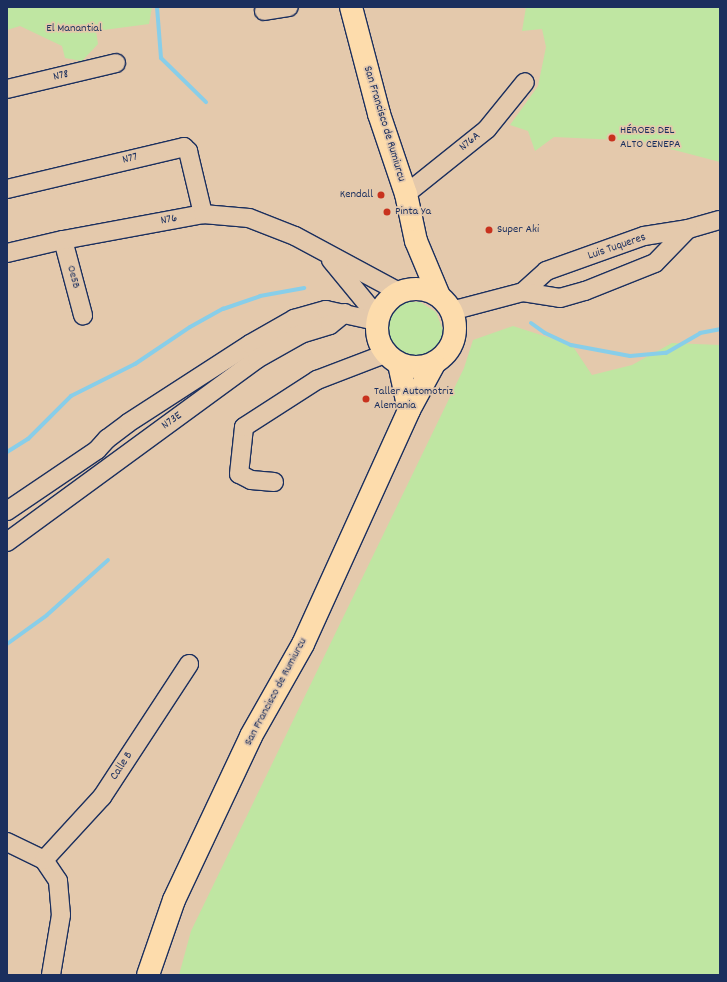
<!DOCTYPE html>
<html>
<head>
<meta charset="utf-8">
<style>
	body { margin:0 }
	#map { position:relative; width:727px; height:982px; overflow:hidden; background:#e4c9ac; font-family:Dekko,sans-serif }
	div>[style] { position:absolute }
	.green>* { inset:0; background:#bfe6a2 }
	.stream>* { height:4px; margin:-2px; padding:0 2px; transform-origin:2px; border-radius:2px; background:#88cee9 }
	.roads { filter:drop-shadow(1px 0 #1b2f5e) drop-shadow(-1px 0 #1b2f5e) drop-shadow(0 1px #1b2f5e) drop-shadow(0 -1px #1b2f5e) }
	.minor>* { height:18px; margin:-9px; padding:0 9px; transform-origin:9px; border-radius:9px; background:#e4c9ac }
	.major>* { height:22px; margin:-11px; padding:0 11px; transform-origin:11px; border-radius:11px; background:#fddcac }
	.major>.ring { margin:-11px; padding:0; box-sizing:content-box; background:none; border:22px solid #fddcac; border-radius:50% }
	.dots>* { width:11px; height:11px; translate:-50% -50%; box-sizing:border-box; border:2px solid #e4c9ac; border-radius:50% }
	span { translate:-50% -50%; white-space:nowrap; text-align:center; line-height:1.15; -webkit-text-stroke:3.5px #e4c9ac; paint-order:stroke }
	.park-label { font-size:12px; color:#233861 }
	.street-label { font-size:12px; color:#1b2f5e }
	.poi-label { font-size:12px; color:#1b2f5e }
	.left { translate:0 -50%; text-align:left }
	.right { translate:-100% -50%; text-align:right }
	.frame { position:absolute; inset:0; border:8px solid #1b2f5e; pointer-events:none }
</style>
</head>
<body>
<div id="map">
	<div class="green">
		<div style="clip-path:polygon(7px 7px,152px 7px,149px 24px,96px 31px,98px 44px,82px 61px,65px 58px,62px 46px,20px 26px,7px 30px)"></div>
		<div style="clip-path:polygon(526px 7px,720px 7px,720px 162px,640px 141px,554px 137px,535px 151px,528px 131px,510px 125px,538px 86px,546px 47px,542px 29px,522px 31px)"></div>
		<div style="clip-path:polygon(406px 302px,420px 302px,436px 312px,443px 330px,438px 350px,429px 357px,418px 361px,404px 360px,397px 354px,389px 339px,389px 320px,393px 311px)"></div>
		<div style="clip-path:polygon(513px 326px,572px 345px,592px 375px,632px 365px,672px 343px,720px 345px,720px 975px,179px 975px,191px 931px,464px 368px,473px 340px)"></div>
	</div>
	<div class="stream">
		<div style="left:157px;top:7px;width:51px;rotate:85.5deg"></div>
		<div style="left:161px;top:58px;width:63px;rotate:44.4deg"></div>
		<div style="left:531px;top:323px;width:17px;rotate:36deg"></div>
		<div style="left:545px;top:333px;width:29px;rotate:25deg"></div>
		<div style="left:571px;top:345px;width:60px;rotate:10.6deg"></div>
		<div style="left:630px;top:356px;width:36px;rotate:-5deg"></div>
		<div style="left:666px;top:353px;width:39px;rotate:-30deg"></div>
		<div style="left:700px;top:333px;width:20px;rotate:-11deg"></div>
		<div style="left:7px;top:452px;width:25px;rotate:-32deg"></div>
		<div style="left:28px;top:439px;width:61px;rotate:-45deg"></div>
		<div style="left:71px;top:396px;width:72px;rotate:-26.6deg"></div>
		<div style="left:135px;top:364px;width:66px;rotate:-33.9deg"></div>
		<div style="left:190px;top:327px;width:38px;rotate:-29deg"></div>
		<div style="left:223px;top:309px;width:39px;rotate:-19deg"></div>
		<div style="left:260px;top:296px;width:45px;rotate:-10.3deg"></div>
		<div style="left:7px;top:644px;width:49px;rotate:-35.9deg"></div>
		<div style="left:47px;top:615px;width:82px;rotate:-42deg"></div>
	</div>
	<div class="roads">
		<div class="minor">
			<div style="left:264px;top:11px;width:25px;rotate:-9deg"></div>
			<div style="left:7px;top:89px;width:112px;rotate:-13.4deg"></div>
			<div style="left:7px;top:189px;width:182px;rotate:-13.3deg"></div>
			<div style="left:184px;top:147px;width:6px;rotate:45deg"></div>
			<div style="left:188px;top:151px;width:65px;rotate:76.6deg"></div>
			<div style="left:406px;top:194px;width:104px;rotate:-38.7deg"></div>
			<div style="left:487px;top:129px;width:60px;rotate:-51deg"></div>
			<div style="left:63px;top:240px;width:78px;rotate:75.1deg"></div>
			<div style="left:7px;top:253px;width:57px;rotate:-13.1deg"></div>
			<div style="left:63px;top:240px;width:142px;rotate:-10.5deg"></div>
			<div style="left:203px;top:214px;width:46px;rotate:5deg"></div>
			<div style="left:249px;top:218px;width:49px;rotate:21.4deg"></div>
			<div style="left:295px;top:236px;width:118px;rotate:28.3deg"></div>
			<div style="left:331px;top:260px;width:72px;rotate:50.6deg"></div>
			<div style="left:523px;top:292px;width:31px;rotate:-42deg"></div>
			<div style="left:546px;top:271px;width:104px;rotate:-19.7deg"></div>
			<div style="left:644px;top:236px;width:45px;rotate:-9deg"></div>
			<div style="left:688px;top:229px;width:33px;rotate:-16deg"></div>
			<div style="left:451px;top:311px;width:74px;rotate:-14.8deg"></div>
			<div style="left:523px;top:292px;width:37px;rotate:9deg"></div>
			<div style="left:560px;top:298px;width:26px;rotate:-16deg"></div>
			<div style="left:585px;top:291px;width:75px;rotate:-21.8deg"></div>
			<div style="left:655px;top:263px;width:47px;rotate:-45.9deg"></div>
			<div style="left:274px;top:482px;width:23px;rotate:-175deg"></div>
			<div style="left:251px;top:480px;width:13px;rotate:-153deg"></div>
			<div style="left:239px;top:474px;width:47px;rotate:-83.9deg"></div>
			<div style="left:244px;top:427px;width:87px;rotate:-32.8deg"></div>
			<div style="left:317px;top:380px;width:73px;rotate:-20.9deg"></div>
			<div style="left:7px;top:511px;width:109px;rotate:-34.1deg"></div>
			<div style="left:97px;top:450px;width:15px;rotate:-48deg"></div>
			<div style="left:107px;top:439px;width:26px;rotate:-37deg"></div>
			<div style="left:128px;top:423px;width:145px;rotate:-32.9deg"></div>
			<div style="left:250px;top:344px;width:51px;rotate:-29.6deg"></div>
			<div style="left:294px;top:319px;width:33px;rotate:-16deg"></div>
			<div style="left:326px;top:310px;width:51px;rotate:12.4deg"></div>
			<div style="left:7px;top:542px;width:310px;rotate:-36.2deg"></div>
			<div style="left:257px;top:359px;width:51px;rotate:-29.6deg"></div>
			<div style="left:301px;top:334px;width:30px;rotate:-17deg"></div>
			<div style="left:330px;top:325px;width:19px;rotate:-39deg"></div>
			<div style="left:7px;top:842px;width:41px;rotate:25.9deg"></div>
			<div style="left:44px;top:860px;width:25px;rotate:56deg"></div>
			<div style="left:58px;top:881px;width:34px;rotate:85deg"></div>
			<div style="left:61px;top:915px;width:61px;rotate:99.5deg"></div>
			<div style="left:44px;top:860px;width:86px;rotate:-47.4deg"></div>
			<div style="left:102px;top:797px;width:159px;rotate:-56.8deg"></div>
		</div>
		<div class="major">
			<div style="left:351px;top:7px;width:111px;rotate:75.3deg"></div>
			<div style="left:379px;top:114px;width:84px;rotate:71.4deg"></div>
			<div style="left:406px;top:194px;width:48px;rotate:78deg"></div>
			<div style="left:416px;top:241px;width:60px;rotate:67.3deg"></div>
			<div class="ring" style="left:377px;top:289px;width:56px;height:56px"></div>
			<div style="left:399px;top:364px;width:47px;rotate:77.7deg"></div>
			<div style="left:148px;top:975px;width:79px;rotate:-70.9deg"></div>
			<div style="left:174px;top:900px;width:181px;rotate:-64.8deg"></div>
			<div style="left:251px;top:736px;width:106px;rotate:-60.5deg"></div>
			<div style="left:303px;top:644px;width:257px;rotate:-65.6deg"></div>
			<div style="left:409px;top:410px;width:52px;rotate:-61.5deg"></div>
		</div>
	</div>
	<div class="dots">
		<div style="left:612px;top:138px;background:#c8321e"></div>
		<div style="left:381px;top:195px;background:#c8321e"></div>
		<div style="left:387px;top:212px;background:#c8321e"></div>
		<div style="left:489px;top:230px;background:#c8321e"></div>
		<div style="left:366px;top:399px;background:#c8321e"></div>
	</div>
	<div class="park-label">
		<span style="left:74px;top:29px">El Manantial</span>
	</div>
	<div class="street-label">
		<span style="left:61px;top:76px;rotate:-13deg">N78</span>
		<span style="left:384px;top:124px;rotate:73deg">San Francisco de Rumiurcu</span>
		<span style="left:470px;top:142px;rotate:-39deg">N76A</span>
		<span style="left:130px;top:159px;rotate:-14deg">N77</span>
		<span style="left:169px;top:220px;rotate:-10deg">N76</span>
		<span style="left:617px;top:247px;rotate:-19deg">Luis Tuqueres</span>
		<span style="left:73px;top:277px;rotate:75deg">Oe5B</span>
		<span style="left:172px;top:421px;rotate:-36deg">N73E</span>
		<span style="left:276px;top:692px;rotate:-62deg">San Francisco de Rumiurcu</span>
		<span style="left:122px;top:766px;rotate:-57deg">Calle B</span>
	</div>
	<div class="poi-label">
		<span class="left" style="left:620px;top:138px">HÉROES DEL<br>ALTO CENEPA</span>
		<span class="right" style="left:373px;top:195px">Kendall</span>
		<span class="left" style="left:395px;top:212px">Pinta Ya</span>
		<span class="left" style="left:497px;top:230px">Super Aki</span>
		<span class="left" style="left:374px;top:399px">Taller Automotriz<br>Alemania</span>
	</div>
	<div class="frame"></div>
</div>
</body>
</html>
